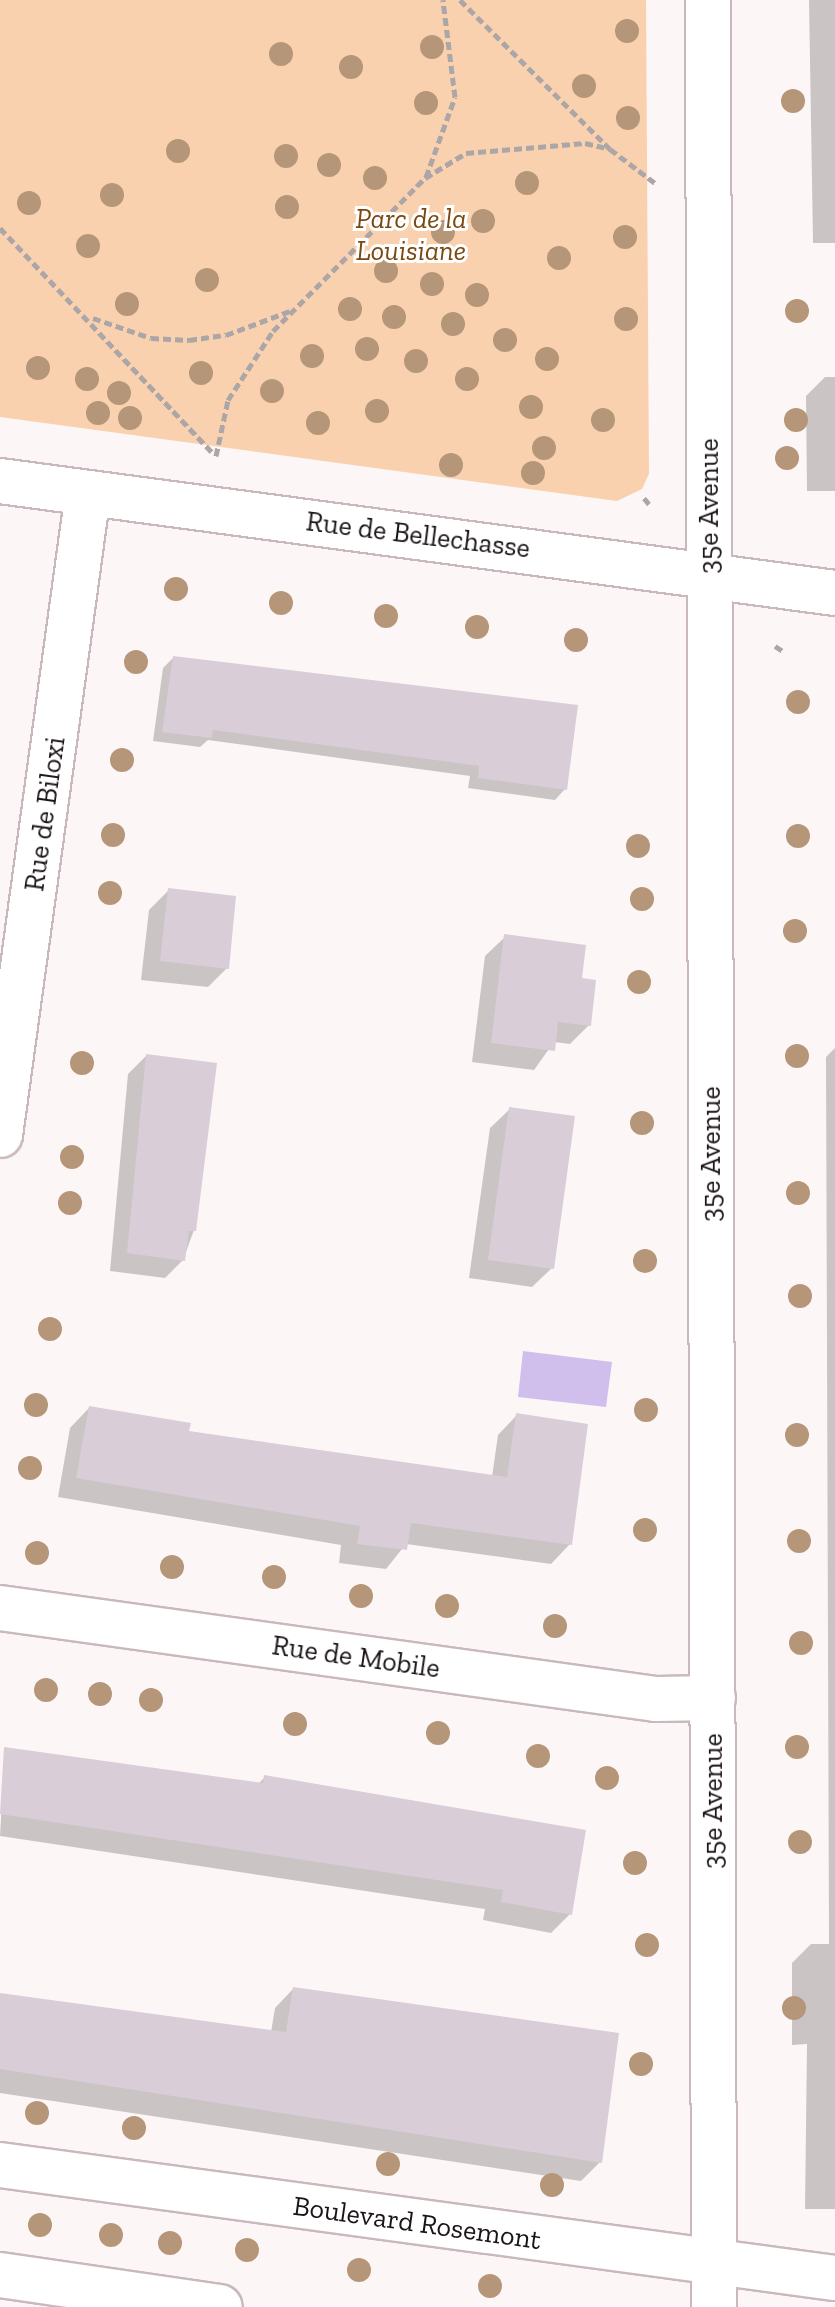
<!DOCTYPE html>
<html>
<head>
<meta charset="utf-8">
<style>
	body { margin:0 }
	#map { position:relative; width:835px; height:2307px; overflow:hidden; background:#fdf6f7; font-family:"Zilla Slab",serif }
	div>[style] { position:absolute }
	.green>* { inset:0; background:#f9d1af }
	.water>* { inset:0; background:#d0bfec }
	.shadow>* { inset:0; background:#0003 }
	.building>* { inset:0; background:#d9cdd7 }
	.path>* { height:5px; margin-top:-2.5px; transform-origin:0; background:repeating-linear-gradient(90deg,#ada6a7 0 8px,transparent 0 12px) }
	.roads { filter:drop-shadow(2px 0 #c9b9bc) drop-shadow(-2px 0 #c9b9bc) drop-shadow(0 2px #c9b9bc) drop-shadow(0 -2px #c9b9bc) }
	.minor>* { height:44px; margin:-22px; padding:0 22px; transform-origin:22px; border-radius:22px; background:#fff }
	.tertiary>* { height:44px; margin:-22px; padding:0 22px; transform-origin:22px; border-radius:22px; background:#fff }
	.secondary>* { height:44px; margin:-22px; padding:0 22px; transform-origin:22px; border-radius:22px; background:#fff }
	.trees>* { width:24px; height:24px; margin:-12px; border-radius:50%; background:#b59678 }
	span { translate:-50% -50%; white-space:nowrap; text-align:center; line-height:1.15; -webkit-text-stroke:6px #fff; paint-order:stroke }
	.park-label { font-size:28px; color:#7a4811; font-style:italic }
	.street-label { font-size:28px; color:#1a1416 }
</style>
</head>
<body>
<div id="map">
	<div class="green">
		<div style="clip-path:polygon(0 0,646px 0,649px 474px,642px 489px,617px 501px,0 417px)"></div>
	</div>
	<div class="water">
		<div style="clip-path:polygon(523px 1351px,612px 1362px,606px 1407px,518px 1397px)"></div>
	</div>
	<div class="shadow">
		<div style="clip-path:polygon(809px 0,835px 0,835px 243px,813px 243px)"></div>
		<div style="clip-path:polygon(825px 377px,835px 377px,835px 491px,807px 491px,806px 396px)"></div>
		<div style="clip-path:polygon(173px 658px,565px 789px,555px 800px,468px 788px,470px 776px,208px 740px,200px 747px,153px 741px,163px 668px)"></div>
		<div style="clip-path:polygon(169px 890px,227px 968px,208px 987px,141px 980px,149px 910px)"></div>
		<div style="clip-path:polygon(505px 937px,580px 980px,589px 1025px,570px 1044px,554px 1042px,534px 1070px,472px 1062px,485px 956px)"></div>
		<div style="clip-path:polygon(835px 1048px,835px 2209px,805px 2209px,807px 2044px,792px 2045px,792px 1963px,811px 1944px,829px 1944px,826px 1057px)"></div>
		<div style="clip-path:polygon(146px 1056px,194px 1230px,183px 1260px,165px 1278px,110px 1271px,128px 1074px)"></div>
		<div style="clip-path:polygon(510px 1109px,552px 1268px,532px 1287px,469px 1278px,490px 1128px)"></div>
		<div style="clip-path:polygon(89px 1408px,187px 1433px,492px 1477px,498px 1435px,517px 1415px,570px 1544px,551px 1564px,406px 1544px,386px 1569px,339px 1563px,341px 1545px,58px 1497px,70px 1428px)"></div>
		<div style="clip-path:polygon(5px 1749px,258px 1784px,265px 1777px,570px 1914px,551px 1933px,483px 1920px,485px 1909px,0 1836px)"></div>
		<div style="clip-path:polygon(293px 1989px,600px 2162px,581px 2181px,0 2093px,0 1994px,271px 2032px,275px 2008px)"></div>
	</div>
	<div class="building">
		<div style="clip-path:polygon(173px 656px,578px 705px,567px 790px,478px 778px,479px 766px,213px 730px,212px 738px,162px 732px)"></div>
		<div style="clip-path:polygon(168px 888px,236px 896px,229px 969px,160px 961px)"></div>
		<div style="clip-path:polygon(504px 934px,586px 945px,582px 978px,596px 980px,591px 1026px,558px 1022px,555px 1051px,491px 1043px)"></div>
		<div style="clip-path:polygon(146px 1054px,217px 1063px,196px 1231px,189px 1231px,185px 1261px,127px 1253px)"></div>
		<div style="clip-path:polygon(509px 1107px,575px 1116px,554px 1269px,488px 1260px)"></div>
		<div style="clip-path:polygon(89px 1406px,191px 1423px,189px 1431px,507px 1477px,516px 1413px,588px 1424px,572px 1545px,411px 1523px,407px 1550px,357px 1544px,360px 1526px,76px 1478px)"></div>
		<div style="clip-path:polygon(4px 1747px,263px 1783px,264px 1775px,586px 1830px,572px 1915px,501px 1902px,503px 1890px,0 1814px)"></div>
		<div style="clip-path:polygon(293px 1987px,619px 2033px,602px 2163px,0 2069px,0 1993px,286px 2032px)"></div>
	</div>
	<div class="path">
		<div style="left:460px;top:0;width:211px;rotate:44.8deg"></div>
		<div style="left:426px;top:177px;width:85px;rotate:-70.1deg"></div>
		<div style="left:455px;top:97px;width:98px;rotate:-97.1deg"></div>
		<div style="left:0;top:228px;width:311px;rotate:46.6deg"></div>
		<div style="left:93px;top:318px;width:61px;rotate:19deg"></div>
		<div style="left:151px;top:338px;width:38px;rotate:3deg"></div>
		<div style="left:189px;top:340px;width:37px;rotate:-8deg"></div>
		<div style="left:226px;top:335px;width:68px;rotate:-20.6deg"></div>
		<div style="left:216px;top:456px;width:57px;rotate:-77.9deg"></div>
		<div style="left:228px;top:400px;width:82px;rotate:-56.9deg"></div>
		<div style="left:273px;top:331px;width:216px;rotate:-45.2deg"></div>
		<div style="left:425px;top:178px;width:48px;rotate:-31.4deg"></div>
		<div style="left:466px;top:153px;width:119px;rotate:-4.8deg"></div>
		<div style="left:585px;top:143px;width:26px;rotate:13deg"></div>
		<div style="left:610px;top:149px;width:56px;rotate:37.1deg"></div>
		<div style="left:644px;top:498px;width:8px;rotate:50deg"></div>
		<div style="left:775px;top:646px;width:9px;rotate:32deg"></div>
	</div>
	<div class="roads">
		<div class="minor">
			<div style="left:708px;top:0;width:2307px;rotate:89.85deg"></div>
			<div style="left:0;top:1135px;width:648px;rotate:-82.2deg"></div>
			<div style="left:0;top:1608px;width:662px;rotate:7.9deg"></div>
			<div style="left:656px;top:1699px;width:57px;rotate:-1deg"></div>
		</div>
		<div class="tertiary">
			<div style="left:0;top:481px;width:842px;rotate:7.64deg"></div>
		</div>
		<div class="secondary">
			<div style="left:0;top:2165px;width:843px;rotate:7.71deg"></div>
			<div style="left:0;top:2275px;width:222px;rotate:8.3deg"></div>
		</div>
	</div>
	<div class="trees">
		<div style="left:627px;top:31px"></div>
		<div style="left:432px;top:47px"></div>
		<div style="left:281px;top:54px"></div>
		<div style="left:351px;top:67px"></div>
		<div style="left:584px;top:86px"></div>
		<div style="left:793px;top:101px"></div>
		<div style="left:426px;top:103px"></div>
		<div style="left:628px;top:118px"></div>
		<div style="left:178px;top:151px"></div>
		<div style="left:286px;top:156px"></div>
		<div style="left:329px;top:165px"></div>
		<div style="left:375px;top:178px"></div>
		<div style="left:527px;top:183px"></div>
		<div style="left:112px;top:195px"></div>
		<div style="left:29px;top:203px"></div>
		<div style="left:287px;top:207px"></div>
		<div style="left:483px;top:221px"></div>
		<div style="left:443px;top:232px"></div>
		<div style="left:625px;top:237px"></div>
		<div style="left:88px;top:246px"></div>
		<div style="left:559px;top:258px"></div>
		<div style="left:386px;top:271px"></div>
		<div style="left:207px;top:280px"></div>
		<div style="left:432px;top:284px"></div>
		<div style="left:477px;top:295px"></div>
		<div style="left:127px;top:304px"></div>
		<div style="left:350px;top:309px"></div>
		<div style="left:797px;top:311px"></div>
		<div style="left:394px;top:317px"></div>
		<div style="left:626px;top:319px"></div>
		<div style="left:453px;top:324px"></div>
		<div style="left:505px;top:340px"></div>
		<div style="left:367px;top:349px"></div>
		<div style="left:312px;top:356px"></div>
		<div style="left:547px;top:359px"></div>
		<div style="left:416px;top:361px"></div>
		<div style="left:38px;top:368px"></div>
		<div style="left:201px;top:373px"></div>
		<div style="left:87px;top:379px"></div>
		<div style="left:467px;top:379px"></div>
		<div style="left:272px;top:391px"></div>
		<div style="left:119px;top:393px"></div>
		<div style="left:531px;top:407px"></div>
		<div style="left:377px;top:411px"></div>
		<div style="left:98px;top:413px"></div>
		<div style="left:130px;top:418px"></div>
		<div style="left:603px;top:420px"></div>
		<div style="left:796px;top:420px"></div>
		<div style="left:318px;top:423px"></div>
		<div style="left:544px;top:448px"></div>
		<div style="left:787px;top:458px"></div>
		<div style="left:451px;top:465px"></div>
		<div style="left:533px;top:473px"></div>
		<div style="left:176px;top:589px"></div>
		<div style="left:281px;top:603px"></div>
		<div style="left:386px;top:616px"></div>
		<div style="left:477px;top:627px"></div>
		<div style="left:576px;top:640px"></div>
		<div style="left:136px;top:662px"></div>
		<div style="left:798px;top:702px"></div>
		<div style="left:122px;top:760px"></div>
		<div style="left:113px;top:835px"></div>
		<div style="left:798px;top:836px"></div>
		<div style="left:638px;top:846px"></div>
		<div style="left:110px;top:893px"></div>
		<div style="left:642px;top:899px"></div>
		<div style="left:795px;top:931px"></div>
		<div style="left:639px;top:982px"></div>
		<div style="left:797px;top:1056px"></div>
		<div style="left:82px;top:1063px"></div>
		<div style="left:642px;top:1123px"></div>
		<div style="left:72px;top:1157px"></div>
		<div style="left:798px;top:1193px"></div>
		<div style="left:70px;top:1203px"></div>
		<div style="left:645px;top:1261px"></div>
		<div style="left:800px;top:1296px"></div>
		<div style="left:50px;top:1329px"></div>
		<div style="left:36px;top:1405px"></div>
		<div style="left:646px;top:1410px"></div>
		<div style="left:797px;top:1435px"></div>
		<div style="left:30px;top:1468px"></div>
		<div style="left:645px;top:1530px"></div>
		<div style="left:799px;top:1541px"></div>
		<div style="left:37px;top:1553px"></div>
		<div style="left:172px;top:1567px"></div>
		<div style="left:274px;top:1577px"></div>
		<div style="left:361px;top:1596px"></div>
		<div style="left:447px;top:1606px"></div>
		<div style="left:555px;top:1626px"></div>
		<div style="left:801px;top:1643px"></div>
		<div style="left:46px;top:1690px"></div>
		<div style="left:100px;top:1694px"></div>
		<div style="left:151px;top:1700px"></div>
		<div style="left:295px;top:1724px"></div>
		<div style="left:438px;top:1733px"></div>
		<div style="left:797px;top:1747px"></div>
		<div style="left:538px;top:1756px"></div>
		<div style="left:607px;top:1778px"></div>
		<div style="left:800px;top:1842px"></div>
		<div style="left:635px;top:1863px"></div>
		<div style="left:647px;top:1945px"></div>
		<div style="left:794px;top:2008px"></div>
		<div style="left:641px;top:2064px"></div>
		<div style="left:37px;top:2113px"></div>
		<div style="left:134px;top:2128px"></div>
		<div style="left:388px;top:2164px"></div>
		<div style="left:552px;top:2185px"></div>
		<div style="left:40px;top:2225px"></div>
		<div style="left:111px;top:2235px"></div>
		<div style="left:170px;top:2243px"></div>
		<div style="left:247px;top:2250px"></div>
		<div style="left:359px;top:2270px"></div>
		<div style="left:490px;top:2286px"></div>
	</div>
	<div class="park-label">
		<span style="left:411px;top:235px">Parc de la<br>Louisiane</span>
	</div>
	<div class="street-label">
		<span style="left:709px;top:506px;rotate:-90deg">35e Avenue</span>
		<span style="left:418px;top:535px;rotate:7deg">Rue de Bellechasse</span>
		<span style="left:45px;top:814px;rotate:-82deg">Rue de Biloxi</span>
		<span style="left:711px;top:1154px;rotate:-90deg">35e Avenue</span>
		<span style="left:356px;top:1657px;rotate:8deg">Rue de Mobile</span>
		<span style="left:713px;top:1801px;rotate:-90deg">35e Avenue</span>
		<span style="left:417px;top:2223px;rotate:8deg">Boulevard Rosemont</span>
	</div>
</div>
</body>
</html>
